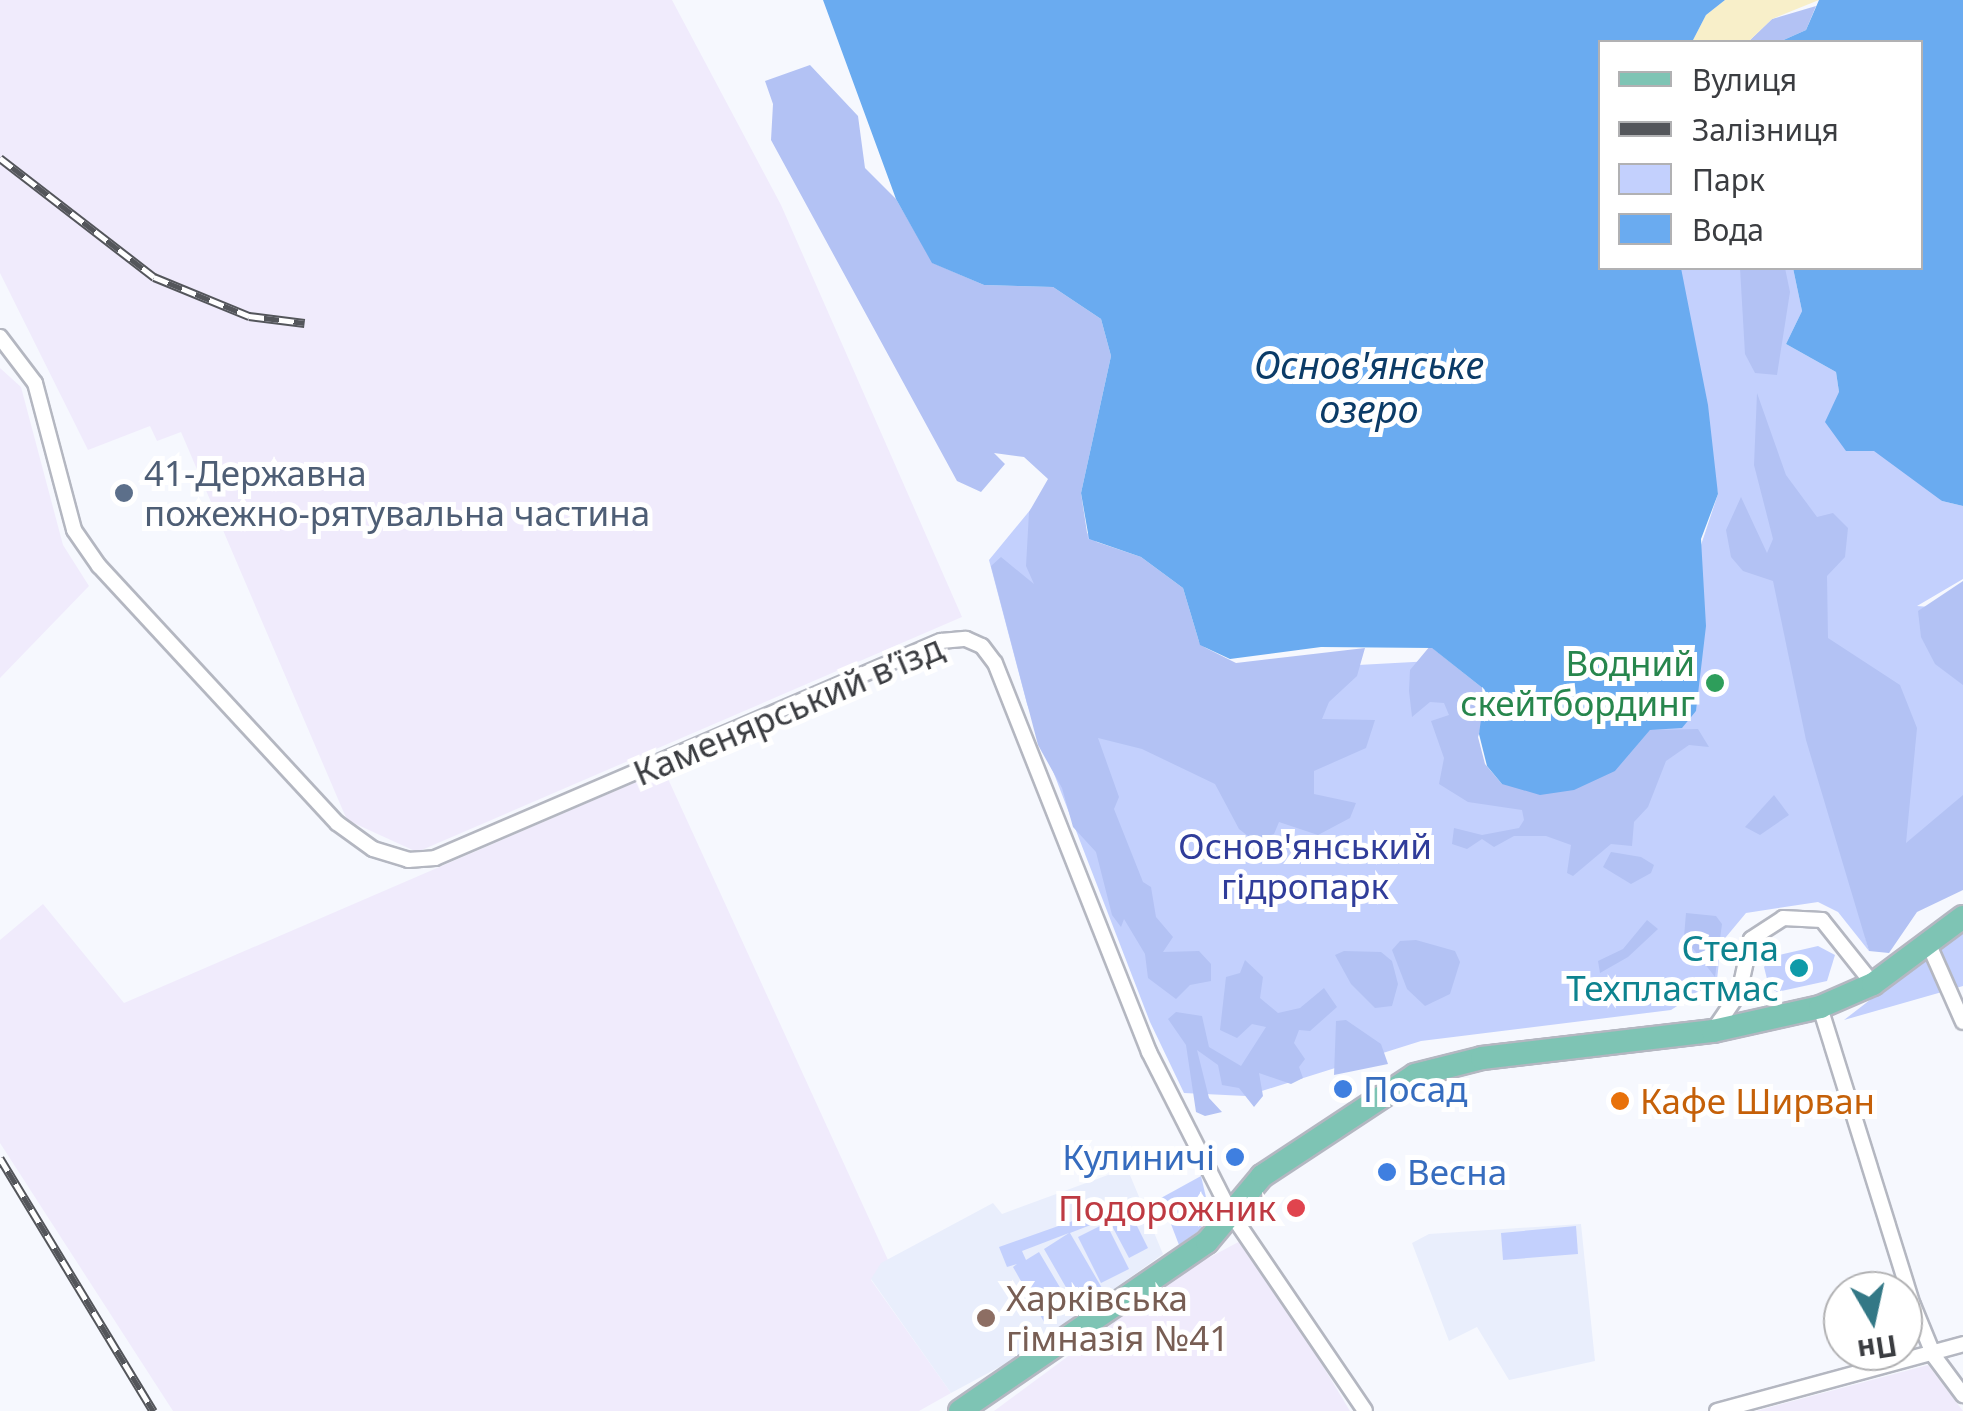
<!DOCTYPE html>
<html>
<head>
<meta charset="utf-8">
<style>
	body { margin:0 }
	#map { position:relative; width:1963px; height:1411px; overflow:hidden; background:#f6f8fe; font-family:"Noto Sans",sans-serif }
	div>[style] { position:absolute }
	.industrial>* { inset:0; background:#f0ebfc }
	.built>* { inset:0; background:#e9eefc }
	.green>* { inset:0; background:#c3d0fd }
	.forest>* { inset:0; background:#b3c2f4 }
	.sand>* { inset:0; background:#f8efc9 }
	.water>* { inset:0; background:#6aabf0 }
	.roads { filter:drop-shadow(2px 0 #b4b7c1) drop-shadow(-2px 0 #b4b7c1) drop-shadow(0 2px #b4b7c1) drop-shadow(0 -2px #b4b7c1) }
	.street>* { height:14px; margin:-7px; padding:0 7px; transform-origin:7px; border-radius:7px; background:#fff }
	.primary>* { height:22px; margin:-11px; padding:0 11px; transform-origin:11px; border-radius:11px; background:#7ec4b4 }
	.rail>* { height:9px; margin-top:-4.5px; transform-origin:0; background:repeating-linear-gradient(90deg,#fff 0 15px,#54565b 0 30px); box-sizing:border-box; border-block:2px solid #54565b }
	.dots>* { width:28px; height:28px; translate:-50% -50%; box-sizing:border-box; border:5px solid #fff; border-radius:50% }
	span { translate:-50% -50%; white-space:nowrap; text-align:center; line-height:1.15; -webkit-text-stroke:10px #fff; paint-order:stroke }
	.service-label { font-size:35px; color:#4e5e75 }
	.left { translate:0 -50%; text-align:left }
	.leisure-label { font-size:35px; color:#27864d }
	.right { translate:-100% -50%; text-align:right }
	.street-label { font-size:35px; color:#3b3d41 }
	.park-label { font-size:35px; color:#303d9a }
	.culture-label { font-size:35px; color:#0d838f }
	.shop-label { font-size:35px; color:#366cbe }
	.food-label { font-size:35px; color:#c56008 }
	.health-label { font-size:35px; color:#be3a42 }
	.education-label { font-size:35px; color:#785e54 }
	.water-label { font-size:38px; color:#0b3b67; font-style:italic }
	.legend { position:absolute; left:1598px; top:40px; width:325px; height:230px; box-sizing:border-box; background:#fff; border:2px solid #b1b1b3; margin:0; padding:12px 18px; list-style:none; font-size:30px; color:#3b3d41 }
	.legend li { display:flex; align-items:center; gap:20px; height:50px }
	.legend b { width:50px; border:2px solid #b1b1b3 }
	.north { position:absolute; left:1823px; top:1271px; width:100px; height:100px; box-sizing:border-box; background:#fff; border:2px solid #b1b1b3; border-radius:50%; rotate:171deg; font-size:28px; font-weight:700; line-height:40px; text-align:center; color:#3b3d41 }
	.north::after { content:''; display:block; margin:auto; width:35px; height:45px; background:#337886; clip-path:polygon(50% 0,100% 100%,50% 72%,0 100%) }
</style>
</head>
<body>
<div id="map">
	<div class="industrial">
		<div style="clip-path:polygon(0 0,672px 0,781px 205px,962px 617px,417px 852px,347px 820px,181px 432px,157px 441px,150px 426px,88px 450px,0 273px)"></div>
		<div style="clip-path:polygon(0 368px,21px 387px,63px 545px,89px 586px,0 678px)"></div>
		<div style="clip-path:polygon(664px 770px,888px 1260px,871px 1280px,951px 1393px,919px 1411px,173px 1411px,0 1143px,0 940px,43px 904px,124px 1003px)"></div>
		<div style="clip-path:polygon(1246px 1238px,1350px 1411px,994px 1411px,1182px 1272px)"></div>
		<div style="clip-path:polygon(1928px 1365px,1963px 1411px,1756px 1411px)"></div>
	</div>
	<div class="built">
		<div style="clip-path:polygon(1127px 1168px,1163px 1254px,1020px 1356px,951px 1393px,871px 1279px,881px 1263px,993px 1203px,1002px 1214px)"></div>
		<div style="clip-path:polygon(1581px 1224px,1595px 1361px,1509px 1380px,1477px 1327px,1449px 1341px,1412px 1243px,1429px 1234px)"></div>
	</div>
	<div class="green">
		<div style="clip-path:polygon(1672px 268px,1793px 268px,1802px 311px,1786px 344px,1836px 372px,1839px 392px,1942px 501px,1963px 506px,1963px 579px,1917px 606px,1930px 607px,1963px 644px,1963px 805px,1855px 897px,1869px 951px,1838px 912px,1818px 902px,1746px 913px,1721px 943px,1717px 980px,1671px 1010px,1421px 1041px,1246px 1096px,1184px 1093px,1150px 1022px,1027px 704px,989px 560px,1045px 492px,1230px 672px,1432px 661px,1485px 779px,1502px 784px,1696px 711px,1701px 545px,1718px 494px)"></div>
		<div style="clip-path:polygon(1963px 928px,1963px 986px,1844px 1020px,1923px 959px)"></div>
		<div style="clip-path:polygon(1818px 946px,1835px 955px,1827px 981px,1777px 992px,1769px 987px,1764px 967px,1771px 957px)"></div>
		<div style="clip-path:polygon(1201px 1176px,1209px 1210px,1200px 1230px,1179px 1245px,1161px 1198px)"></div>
		<div style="clip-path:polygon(1129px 1201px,1132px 1209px,1070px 1233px,1102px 1288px,1075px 1303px,1044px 1249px,1069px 1233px,1022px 1251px,1026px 1260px,1039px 1252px,1071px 1306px,1044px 1322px,1013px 1267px,1017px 1264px,1007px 1267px,999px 1247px)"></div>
		<div style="clip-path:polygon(1132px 1216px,1148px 1248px,1129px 1258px,1112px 1226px)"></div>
		<div style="clip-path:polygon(1106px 1223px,1129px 1269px,1101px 1283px,1078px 1237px)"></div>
		<div style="clip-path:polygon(1576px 1226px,1578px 1254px,1503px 1260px,1501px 1233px)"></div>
	</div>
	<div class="forest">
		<div style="clip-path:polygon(1816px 6px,1806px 30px,1779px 42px,1748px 42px,1772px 19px)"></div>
		<div style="clip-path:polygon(810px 65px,858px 116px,865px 168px,896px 199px,933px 263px,984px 285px,1053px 287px,1101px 319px,1111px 356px,1081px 493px,1088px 539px,1141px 557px,1183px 588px,1200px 645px,1236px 663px,1365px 648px,1357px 676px,1329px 702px,1322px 719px,1375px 720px,1366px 748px,1314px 771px,1314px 794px,1356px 803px,1350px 818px,1318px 835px,1279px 822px,1274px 834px,1253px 840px,1239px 829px,1215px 784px,1142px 749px,1098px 738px,1119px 797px,1114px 809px,1143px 882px,1151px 887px,1156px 917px,1173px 937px,1163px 952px,1199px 951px,1211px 964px,1211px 981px,1190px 985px,1176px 999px,1148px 978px,1145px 954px,1124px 919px,1121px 927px,1112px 915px,1096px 852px,1073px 827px,1062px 788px,1038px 745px,991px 566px,1001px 557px,1034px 584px,1026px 566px,1029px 512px,1048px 479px,1024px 457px,994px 453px,1005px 464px,981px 492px,957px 481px,771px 140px,773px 104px,765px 81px)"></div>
		<div style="clip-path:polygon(1740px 268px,1785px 268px,1790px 292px,1777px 375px,1755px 373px,1745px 354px)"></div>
		<div style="clip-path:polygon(1757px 393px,1786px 475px,1817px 517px,1833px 513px,1848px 528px,1845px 557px,1827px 576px,1828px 638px,1900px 685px,1917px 728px,1906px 843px,1963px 795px,1963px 890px,1917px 912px,1889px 953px,1869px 951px,1806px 740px,1773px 581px,1743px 571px,1731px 557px,1726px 530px,1741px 497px,1767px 553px,1773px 539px,1754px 465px)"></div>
		<div style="clip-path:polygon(1963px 581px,1963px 685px,1935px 664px,1921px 637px,1918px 611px)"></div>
		<div style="clip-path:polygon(1430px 646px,1485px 690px,1489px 703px,1478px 737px,1485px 764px,1502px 784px,1615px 771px,1650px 730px,1698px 729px,1709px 747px,1689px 745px,1666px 761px,1648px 807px,1634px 822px,1632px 846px,1611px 844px,1573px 876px,1567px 873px,1571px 845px,1546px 836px,1514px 836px,1494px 847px,1482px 839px,1467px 849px,1452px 844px,1454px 828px,1482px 835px,1519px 828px,1524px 820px,1522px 810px,1468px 802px,1439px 784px,1444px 758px,1431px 721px,1449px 715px,1444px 703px,1430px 702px,1412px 717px,1409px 691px,1410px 670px)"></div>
		<div style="clip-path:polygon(1774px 795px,1789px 815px,1760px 835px,1745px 827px)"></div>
		<div style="clip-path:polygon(1611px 852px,1641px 857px,1654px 865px,1651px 873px,1631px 884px,1603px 867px)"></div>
		<div style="clip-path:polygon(1686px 913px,1716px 916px,1722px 924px,1715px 977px,1684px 937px)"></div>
		<div style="clip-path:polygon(1647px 920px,1658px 929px,1628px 957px,1600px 973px,1598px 961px,1623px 949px)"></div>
		<div style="clip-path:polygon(1416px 940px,1455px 951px,1460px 962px,1450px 994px,1425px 1006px,1407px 989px,1392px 950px,1400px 941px)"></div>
		<div style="clip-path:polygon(1344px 951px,1381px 952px,1392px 961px,1398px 984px,1392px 1006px,1375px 1008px,1351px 984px,1335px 955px)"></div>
		<div style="clip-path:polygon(1245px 960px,1263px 977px,1260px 998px,1278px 1013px,1300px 1008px,1324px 988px,1337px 1007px,1310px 1031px,1299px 1030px,1294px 1043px,1305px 1059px,1299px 1067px,1303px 1078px,1291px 1084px,1259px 1073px,1263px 1096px,1254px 1107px,1239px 1088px,1222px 1085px,1218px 1065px,1197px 1050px,1209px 1098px,1222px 1112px,1205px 1116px,1196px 1112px,1186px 1045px,1168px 1019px,1176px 1012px,1202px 1016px,1209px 1047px,1241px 1066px,1266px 1027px,1252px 1024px,1237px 1038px,1220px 1030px,1226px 977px,1240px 973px)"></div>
		<div style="clip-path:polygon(1346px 1020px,1381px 1044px,1388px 1064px,1334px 1075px,1336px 1021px)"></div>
	</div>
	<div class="sand">
		<div style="clip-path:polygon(1725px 0,1819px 0,1772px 19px,1748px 42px,1692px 42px,1706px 15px)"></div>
	</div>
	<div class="water">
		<div style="clip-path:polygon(823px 0,1725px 0,1706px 15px,1692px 42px,1600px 42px,1600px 268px,1681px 268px,1708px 405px,1718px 494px,1701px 539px,1706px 626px,1696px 711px,1682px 728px,1650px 730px,1615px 771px,1574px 790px,1540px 795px,1502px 784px,1487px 766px,1479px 734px,1485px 690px,1432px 648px,1321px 647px,1230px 659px,1200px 645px,1183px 588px,1141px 557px,1089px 539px,1081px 493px,1111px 356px,1101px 319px,1053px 287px,984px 285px,932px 263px,896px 199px)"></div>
		<div style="clip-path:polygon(1819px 0,1963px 0,1963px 506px,1942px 501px,1874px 451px,1846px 451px,1825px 422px,1839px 392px,1836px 372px,1786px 344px,1802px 311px,1793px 268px,1920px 268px,1920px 42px,1779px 42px,1806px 30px)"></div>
	</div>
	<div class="roads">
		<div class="street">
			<div style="left:0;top:337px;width:58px;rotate:52.7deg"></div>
			<div style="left:35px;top:383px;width:152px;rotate:75.1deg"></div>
			<div style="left:74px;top:530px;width:44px;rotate:55.2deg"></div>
			<div style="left:99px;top:566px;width:350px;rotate:47.2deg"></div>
			<div style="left:337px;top:823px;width:44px;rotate:35.8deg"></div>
			<div style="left:373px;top:849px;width:37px;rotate:17deg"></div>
			<div style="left:408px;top:860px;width:27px;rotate:-4deg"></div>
			<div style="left:435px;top:858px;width:551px;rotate:-23.21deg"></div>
			<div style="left:941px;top:641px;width:25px;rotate:-5deg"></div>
			<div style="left:966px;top:639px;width:17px;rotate:24deg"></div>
			<div style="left:982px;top:646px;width:21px;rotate:53deg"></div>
			<div style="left:995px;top:663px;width:418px;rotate:68.4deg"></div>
			<div style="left:1149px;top:1052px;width:179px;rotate:63.1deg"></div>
			<div style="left:1230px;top:1212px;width:240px;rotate:55.8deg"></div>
			<div style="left:1929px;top:945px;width:84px;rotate:66.2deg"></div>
			<div style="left:1820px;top:1007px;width:312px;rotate:72.7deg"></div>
			<div style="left:1913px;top:1305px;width:55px;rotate:67.6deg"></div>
			<div style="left:1934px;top:1356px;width:49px;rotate:53.4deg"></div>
			<div style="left:1713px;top:1031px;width:46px;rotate:-55.6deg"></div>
			<div style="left:1739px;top:993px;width:55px;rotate:-77.5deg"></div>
			<div style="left:1751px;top:939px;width:38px;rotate:-33deg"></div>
			<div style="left:1783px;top:918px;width:39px;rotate:3deg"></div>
			<div style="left:1822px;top:920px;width:82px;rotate:51.4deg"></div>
			<div style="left:1717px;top:1411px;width:255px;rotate:-15.2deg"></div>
		</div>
		<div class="primary">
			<div style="left:960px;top:1411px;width:299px;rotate:-34.4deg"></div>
			<div style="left:1207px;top:1242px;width:86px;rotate:-50.2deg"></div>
			<div style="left:1262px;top:1176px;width:183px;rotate:-33.4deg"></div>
			<div style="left:1415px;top:1075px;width:69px;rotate:-14.2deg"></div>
			<div style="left:1482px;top:1058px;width:233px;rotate:-6.7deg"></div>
			<div style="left:1713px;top:1031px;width:110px;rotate:-12.6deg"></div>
			<div style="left:1820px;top:1007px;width:58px;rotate:-23.5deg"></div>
			<div style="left:1873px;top:984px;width:112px;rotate:-36.7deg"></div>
		</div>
	</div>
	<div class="rail">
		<div style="left:0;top:158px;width:195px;rotate:37.7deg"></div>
		<div style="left:154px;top:277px;width:103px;rotate:22.3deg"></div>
		<div style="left:249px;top:316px;width:56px;rotate:7.1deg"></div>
		<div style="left:0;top:1158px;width:296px;rotate:58.8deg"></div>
	</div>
	<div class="dots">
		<div style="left:124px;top:493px;background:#5c6f8a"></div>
		<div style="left:1715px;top:683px;background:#2e9e5b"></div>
		<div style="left:1799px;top:968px;background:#0f9aa8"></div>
		<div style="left:1343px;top:1089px;background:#3f7fe0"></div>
		<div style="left:1620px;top:1101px;background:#e8710a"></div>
		<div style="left:1235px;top:1157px;background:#3f7fe0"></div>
		<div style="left:1387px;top:1172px;background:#3f7fe0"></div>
		<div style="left:1296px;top:1208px;background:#e0444e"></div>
		<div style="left:986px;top:1318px;background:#8d6e63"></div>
	</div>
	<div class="service-label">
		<span class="left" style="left:144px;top:493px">41-Державна<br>пожежно-рятувальна частина</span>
	</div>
	<div class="leisure-label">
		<span class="right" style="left:1695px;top:683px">Водний<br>скейтбординг</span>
	</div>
	<div class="street-label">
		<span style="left:788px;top:710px;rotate:-23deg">Каменярський в’їзд</span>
	</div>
	<div class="park-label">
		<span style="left:1305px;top:866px">Основ'янський<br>гідропарк</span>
	</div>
	<div class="culture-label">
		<span class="right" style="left:1779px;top:968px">Стела<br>Техпластмас</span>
	</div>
	<div class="shop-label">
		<span class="left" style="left:1363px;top:1089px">Посад</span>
		<span class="right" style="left:1215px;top:1157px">Кулиничі</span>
		<span class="left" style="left:1407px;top:1172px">Весна</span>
	</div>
	<div class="food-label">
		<span class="left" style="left:1640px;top:1101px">Кафе Ширван</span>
	</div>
	<div class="health-label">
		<span class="right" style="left:1276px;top:1208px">Подорожник</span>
	</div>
	<div class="education-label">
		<span class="left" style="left:1006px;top:1318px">Харківська<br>гімназія №41</span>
	</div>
	<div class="water-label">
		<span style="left:1369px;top:387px">Основ'янське<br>озеро</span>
	</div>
	<ul class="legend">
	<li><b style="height:12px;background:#7ec4b4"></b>Вулиця</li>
	<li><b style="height:12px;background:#54565b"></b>Залізниця</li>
	<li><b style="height:28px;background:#c3d0fd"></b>Парк</li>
	<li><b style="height:28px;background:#6aabf0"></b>Вода</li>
	</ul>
	<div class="north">Пн</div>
</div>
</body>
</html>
